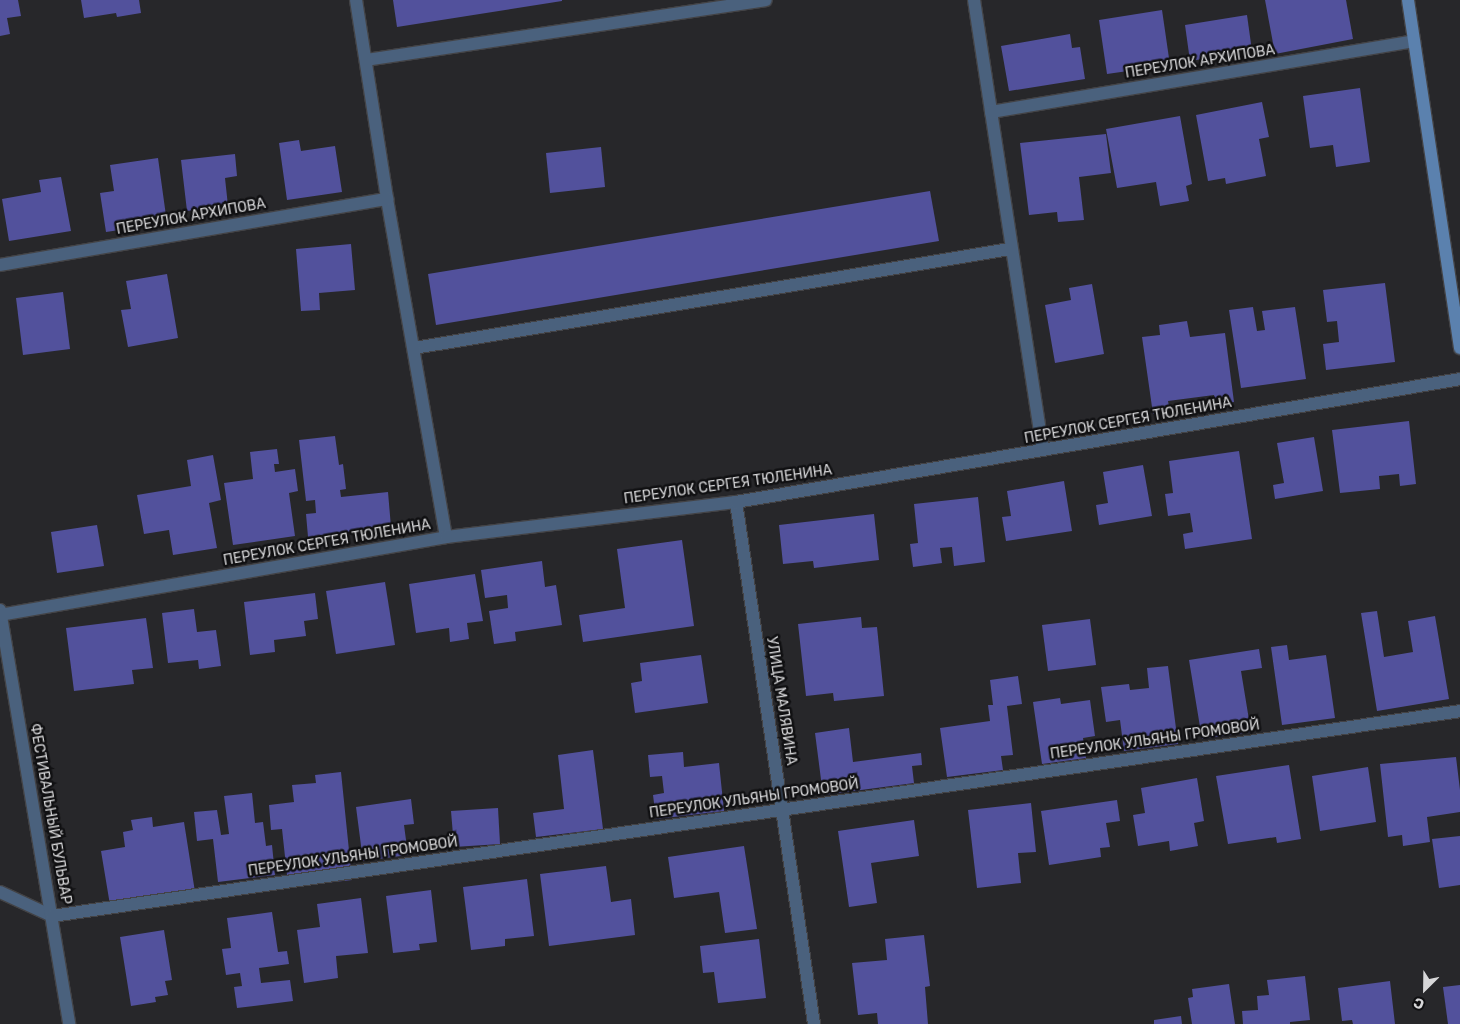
<!DOCTYPE html>
<html>
<head>
<meta charset="utf-8">
<style>
	body { margin:0 }
	#map { position:relative; width:1460px; height:1024px; overflow:hidden; background:#27272a; font-family:Rubik,sans-serif }
	div>[style] { position:absolute }
	.building>* { inset:0; background:#52519c }
	.roads { filter:drop-shadow(1px 0 #434346) drop-shadow(-1px 0 #434346) drop-shadow(0 1px #434346) drop-shadow(0 -1px #434346) }
	.lane>* { height:12px; margin:-6px; padding:0 6px; transform-origin:6px; border-radius:6px; background:#4a617d }
	.street>* { height:12px; margin:-6px; padding:0 6px; transform-origin:6px; border-radius:6px; background:#4a617d }
	.secondary>* { height:12px; margin:-6px; padding:0 6px; transform-origin:6px; border-radius:6px; background:#5b81ae }
	span { translate:-50% -50%; white-space:nowrap; text-align:center; line-height:1.15; -webkit-text-stroke:5px #101012; paint-order:stroke }
	.street-label { font-size:14px; color:#d7d7d9 }
	.north { position:absolute; left:1400px; top:964px; width:50px; height:50px; -webkit-text-stroke:4px #101012; paint-order:stroke; rotate:203deg; font-size:14px; font-weight:700; line-height:20px; text-align:center; color:#d7d7d9 }
	.north::after { content:''; display:block; margin:auto; width:18px; height:22px; background:#d7d7d9; clip-path:polygon(50% 0,100% 100%,50% 72%,0 100%) }
</style>
</head>
<body>
<div id="map">
	<div class="building">
		<div style="clip-path:polygon(0 0,18px 0,21px 16px,7px 18px,10px 34px,0 36px)"></div>
		<div style="clip-path:polygon(81px 0,139px 0,141px 13px,117px 17px,116px 13px,84px 18px)"></div>
		<div style="clip-path:polygon(393px 0,562px 0,562px 1px,397px 27px)"></div>
		<div style="clip-path:polygon(1265px 0,1346px 0,1353px 39px,1275px 54px)"></div>
		<div style="clip-path:polygon(1162px 10px,1170px 65px,1107px 74px,1099px 20px)"></div>
		<div style="clip-path:polygon(1247px 15px,1252px 51px,1190px 61px,1185px 25px)"></div>
		<div style="clip-path:polygon(1070px 34px,1072px 48px,1080px 47px,1085px 79px,1009px 91px,1001px 46px)"></div>
		<div style="clip-path:polygon(1360px 88px,1370px 162px,1336px 167px,1333px 145px,1310px 148px,1303px 96px)"></div>
		<div style="clip-path:polygon(1262px 102px,1269px 137px,1259px 139px,1266px 176px,1226px 184px,1225px 178px,1208px 181px,1196px 115px)"></div>
		<div style="clip-path:polygon(1180px 116px,1192px 184px,1186px 186px,1189px 201px,1160px 206px,1156px 182px,1117px 188px,1106px 129px)"></div>
		<div style="clip-path:polygon(1106px 134px,1111px 173px,1079px 177px,1084px 220px,1058px 222px,1057px 212px,1029px 215px,1020px 143px)"></div>
		<div style="clip-path:polygon(299px 140px,301px 151px,335px 146px,342px 192px,287px 200px,279px 143px)"></div>
		<div style="clip-path:polygon(601px 147px,605px 187px,550px 193px,546px 153px)"></div>
		<div style="clip-path:polygon(235px 154px,237px 176px,225px 178px,228px 206px,187px 211px,181px 160px)"></div>
		<div style="clip-path:polygon(158px 158px,167px 223px,106px 232px,100px 193px,114px 191px,110px 165px)"></div>
		<div style="clip-path:polygon(61px 177px,71px 231px,9px 241px,2px 199px,41px 192px,39px 180px)"></div>
		<div style="clip-path:polygon(930px 191px,939px 241px,436px 325px,428px 274px)"></div>
		<div style="clip-path:polygon(351px 244px,355px 290px,319px 293px,320px 310px,301px 311px,296px 249px)"></div>
		<div style="clip-path:polygon(167px 274px,178px 338px,128px 347px,121px 310px,131px 309px,126px 281px)"></div>
		<div style="clip-path:polygon(1385px 283px,1395px 362px,1326px 370px,1323px 344px,1339px 342px,1337px 321px,1327px 322px,1323px 290px)"></div>
		<div style="clip-path:polygon(1092px 284px,1104px 354px,1055px 363px,1045px 305px,1071px 300px,1069px 288px)"></div>
		<div style="clip-path:polygon(63px 292px,70px 349px,23px 355px,16px 298px)"></div>
		<div style="clip-path:polygon(1253px 307px,1257px 331px,1265px 330px,1262px 311px,1295px 307px,1306px 379px,1241px 388px,1229px 310px)"></div>
		<div style="clip-path:polygon(1187px 321px,1190px 337px,1225px 333px,1234px 402px,1216px 405px,1214px 395px,1168px 401px,1170px 411px,1153px 414px,1142px 337px,1160px 335px,1159px 325px)"></div>
		<div style="clip-path:polygon(1409px 421px,1416px 484px,1400px 486px,1399px 474px,1379px 476px,1380px 489px,1340px 493px,1332px 430px)"></div>
		<div style="clip-path:polygon(335px 436px,339px 465px,343px 464px,346px 489px,340px 490px,341px 497px,388px 492px,391px 527px,308px 537px,306px 514px,316px 513px,315px 500px,306px 501px,299px 440px)"></div>
		<div style="clip-path:polygon(1314px 437px,1323px 491px,1275px 499px,1273px 485px,1284px 483px,1277px 443px)"></div>
		<div style="clip-path:polygon(277px 449px,279px 464px,274px 464px,275px 472px,295px 469px,298px 491px,289px 493px,295px 536px,233px 545px,224px 483px,253px 479px,250px 452px)"></div>
		<div style="clip-path:polygon(1239px 451px,1252px 539px,1185px 549px,1183px 534px,1193px 532px,1190px 513px,1168px 516px,1165px 494px,1173px 493px,1169px 461px)"></div>
		<div style="clip-path:polygon(213px 455px,221px 500px,209px 503px,217px 548px,173px 555px,169px 530px,144px 534px,137px 495px,191px 486px,187px 460px)"></div>
		<div style="clip-path:polygon(1143px 465px,1152px 516px,1099px 525px,1096px 505px,1108px 503px,1103px 472px)"></div>
		<div style="clip-path:polygon(1064px 481px,1072px 531px,1006px 541px,1002px 517px,1011px 516px,1007px 491px)"></div>
		<div style="clip-path:polygon(978px 497px,985px 562px,954px 566px,952px 547px,940px 548px,942px 563px,913px 567px,910px 544px,918px 543px,914px 504px)"></div>
		<div style="clip-path:polygon(874px 514px,879px 560px,814px 568px,813px 561px,783px 564px,779px 525px)"></div>
		<div style="clip-path:polygon(97px 525px,104px 566px,57px 573px,51px 532px)"></div>
		<div style="clip-path:polygon(682px 540px,694px 626px,583px 642px,579px 615px,625px 608px,617px 549px)"></div>
		<div style="clip-path:polygon(542px 561px,545px 587px,556px 585px,562px 625px,515px 632px,516px 641px,494px 644px,489px 611px,508px 608px,507px 595px,485px 598px,481px 570px)"></div>
		<div style="clip-path:polygon(475px 574px,483px 621px,467px 623px,469px 639px,450px 642px,449px 628px,416px 633px,409px 584px)"></div>
		<div style="clip-path:polygon(385px 582px,395px 645px,336px 654px,326px 591px)"></div>
		<div style="clip-path:polygon(315px 593px,318px 619px,304px 621px,306px 636px,274px 640px,275px 652px,250px 655px,244px 602px)"></div>
		<div style="clip-path:polygon(194px 609px,197px 632px,216px 630px,221px 666px,199px 669px,198px 660px,168px 663px,162px 613px)"></div>
		<div style="clip-path:polygon(1377px 611px,1384px 657px,1413px 652px,1408px 621px,1435px 616px,1449px 699px,1377px 711px,1361px 613px)"></div>
		<div style="clip-path:polygon(861px 617px,862px 628px,877px 627px,884px 696px,834px 701px,833px 693px,806px 696px,798px 624px)"></div>
		<div style="clip-path:polygon(146px 618px,153px 668px,132px 670px,134px 684px,74px 691px,66px 628px)"></div>
		<div style="clip-path:polygon(1090px 619px,1096px 665px,1048px 671px,1042px 625px)"></div>
		<div style="clip-path:polygon(1287px 645px,1289px 660px,1326px 655px,1335px 718px,1282px 725px,1271px 647px)"></div>
		<div style="clip-path:polygon(1259px 649px,1262px 668px,1241px 671px,1251px 732px,1202px 739px,1189px 660px)"></div>
		<div style="clip-path:polygon(701px 655px,708px 703px,635px 713px,631px 683px,642px 681px,640px 663px)"></div>
		<div style="clip-path:polygon(1168px 666px,1178px 744px,1124px 751px,1120px 720px,1106px 722px,1101px 687px,1129px 684px,1130px 690px,1149px 688px,1147px 668px)"></div>
		<div style="clip-path:polygon(1018px 676px,1022px 704px,1007px 706px,1013px 755px,1001px 756px,1003px 770px,947px 777px,940px 728px,990px 721px,988px 705px,993px 705px,990px 680px)"></div>
		<div style="clip-path:polygon(1060px 698px,1061px 704px,1090px 700px,1095px 736px,1083px 738px,1086px 758px,1042px 764px,1033px 702px)"></div>
		<div style="clip-path:polygon(849px 728px,853px 762px,921px 753px,922px 765px,912px 766px,914px 783px,823px 795px,815px 733px)"></div>
		<div style="clip-path:polygon(593px 750px,603px 829px,536px 837px,533px 813px,564px 809px,558px 755px)"></div>
		<div style="clip-path:polygon(683px 752px,684px 767px,719px 763px,724px 811px,656px 819px,653px 795px,664px 793px,662px 776px,650px 777px,648px 755px)"></div>
		<div style="clip-path:polygon(1456px 757px,1460px 790px,1460px 812px,1427px 817px,1430px 842px,1403px 846px,1402px 835px,1388px 837px,1380px 764px)"></div>
		<div style="clip-path:polygon(1289px 765px,1301px 839px,1277px 843px,1276px 837px,1228px 844px,1216px 776px)"></div>
		<div style="clip-path:polygon(1368px 767px,1376px 822px,1320px 831px,1312px 776px)"></div>
		<div style="clip-path:polygon(341px 772px,352px 880px,325px 883px,324px 871px,287px 875px,282px 829px,271px 830px,269px 805px,294px 802px,292px 785px,316px 783px,315px 775px)"></div>
		<div style="clip-path:polygon(1197px 778px,1204px 821px,1194px 823px,1198px 846px,1170px 851px,1169px 841px,1138px 846px,1133px 815px,1145px 813px,1141px 788px)"></div>
		<div style="clip-path:polygon(252px 793px,255px 823px,263px 822px,266px 846px,272px 845px,275px 875px,218px 882px,213px 839px,197px 841px,194px 812px,217px 810px,221px 835px,229px 834px,224px 796px)"></div>
		<div style="clip-path:polygon(411px 799px,414px 824px,404px 825px,408px 855px,363px 861px,356px 807px)"></div>
		<div style="clip-path:polygon(1117px 800px,1120px 821px,1106px 823px,1110px 847px,1100px 848px,1101px 857px,1049px 865px,1041px 811px)"></div>
		<div style="clip-path:polygon(1031px 803px,1036px 852px,1018px 853px,1021px 883px,977px 888px,968px 810px)"></div>
		<div style="clip-path:polygon(498px 808px,500px 844px,454px 847px,451px 811px)"></div>
		<div style="clip-path:polygon(152px 817px,153px 827px,184px 822px,195px 892px,110px 905px,101px 851px,125px 847px,123px 832px,133px 830px,131px 820px)"></div>
		<div style="clip-path:polygon(914px 820px,919px 856px,871px 863px,877px 903px,849px 907px,838px 831px)"></div>
		<div style="clip-path:polygon(1460px 836px,1460px 885px,1439px 888px,1432px 839px)"></div>
		<div style="clip-path:polygon(744px 846px,757px 929px,725px 933px,719px 892px,674px 898px,668px 857px)"></div>
		<div style="clip-path:polygon(606px 866px,611px 902px,631px 899px,635px 935px,549px 946px,540px 874px)"></div>
		<div style="clip-path:polygon(527px 879px,534px 936px,505px 939px,505px 946px,471px 950px,463px 887px)"></div>
		<div style="clip-path:polygon(431px 890px,437px 942px,419px 944px,420px 950px,393px 953px,386px 896px)"></div>
		<div style="clip-path:polygon(361px 898px,368px 953px,336px 956px,338px 978px,304px 983px,297px 930px,320px 927px,317px 904px)"></div>
		<div style="clip-path:polygon(272px 912px,278px 952px,287px 951px,289px 964px,259px 968px,261px 983px,290px 980px,293px 1001px,237px 1008px,234px 987px,242px 986px,240px 973px,226px 975px,222px 949px,231px 948px,227px 918px)"></div>
		<div style="clip-path:polygon(164px 930px,172px 980px,165px 981px,168px 995px,155px 997px,156px 1002px,131px 1006px,120px 937px)"></div>
		<div style="clip-path:polygon(924px 935px,930px 986px,925px 987px,928px 1024px,878px 1024px,877px 1013px,858px 1015px,852px 963px,887px 960px,885px 939px)"></div>
		<div style="clip-path:polygon(759px 939px,766px 998px,718px 1003px,714px 972px,703px 973px,700px 946px)"></div>
		<div style="clip-path:polygon(1305px 976px,1310px 1020px,1290px 1022px,1290px 1024px,1243px 1024px,1242px 1011px,1258px 1010px,1257px 996px,1269px 995px,1267px 980px)"></div>
		<div style="clip-path:polygon(1390px 981px,1395px 1024px,1353px 1024px,1352px 1020px,1342px 1021px,1338px 988px)"></div>
		<div style="clip-path:polygon(1229px 984px,1235px 1024px,1192px 1024px,1188px 998px,1193px 997px,1192px 989px)"></div>
		<div style="clip-path:polygon(1460px 985px,1460px 1024px,1448px 1024px,1443px 987px)"></div>
		<div style="clip-path:polygon(1181px 1016px,1182px 1024px,1154px 1024px,1154px 1020px)"></div>
	</div>
	<div class="roads">
		<div class="lane">
			<div style="left:366px;top:60px;width:404px;rotate:-8.5deg"></div>
			<div style="left:414px;top:348px;width:604px;rotate:-9.43deg"></div>
			<div style="left:0;top:892px;width:57px;rotate:24.8deg"></div>
		</div>
		<div class="street">
			<div style="left:356px;top:0;width:201px;rotate:81.1deg"></div>
			<div style="left:387px;top:199px;width:343px;rotate:80.1deg"></div>
			<div style="left:974px;top:0;width:455px;rotate:81.3deg"></div>
			<div style="left:991px;top:112px;width:429px;rotate:-9.5deg"></div>
			<div style="left:0;top:265px;width:393px;rotate:-9.7deg"></div>
			<div style="left:736px;top:502px;width:528px;rotate:81.5deg"></div>
			<div style="left:0;top:610px;width:420px;rotate:80.5deg"></div>
			<div style="left:0;top:615px;width:453px;rotate:-9.9deg"></div>
			<div style="left:446px;top:537px;width:292px;rotate:-6.9deg"></div>
			<div style="left:736px;top:502px;width:734px;rotate:-9.64deg"></div>
			<div style="left:52px;top:916px;width:1423px;rotate:-8.28deg"></div>
		</div>
		<div class="secondary">
			<div style="left:1408px;top:0;width:352px;rotate:81.5deg"></div>
		</div>
	</div>
	<div class="street-label">
		<span style="left:1200px;top:62px;rotate:-9deg">ПЕРЕУЛОК АРХИПОВА</span>
		<span style="left:191px;top:217px;rotate:-10deg">ПЕРЕУЛОК АРХИПОВА</span>
		<span style="left:1128px;top:421px;rotate:-10deg">ПЕРЕУЛОК СЕРГЕЯ ТЮЛЕНИНА</span>
		<span style="left:728px;top:485px;rotate:-8deg">ПЕРЕУЛОК СЕРГЕЯ ТЮЛЕНИНА</span>
		<span style="left:327px;top:543px;rotate:-10deg">ПЕРЕУЛОК СЕРГЕЯ ТЮЛЕНИНА</span>
		<span style="left:781px;top:701px;rotate:81deg">УЛИЦА МАЛЯВИНА</span>
		<span style="left:1155px;top:740px;rotate:-8deg">ПЕРЕУЛОК УЛЬЯНЫ ГРОМОВОЙ</span>
		<span style="left:754px;top:799px;rotate:-8deg">ПЕРЕУЛОК УЛЬЯНЫ ГРОМОВОЙ</span>
		<span style="left:50px;top:814px;rotate:80deg">ФЕСТИВАЛЬНЫЙ БУЛЬВАР</span>
		<span style="left:353px;top:857px;rotate:-8deg">ПЕРЕУЛОК УЛЬЯНЫ ГРОМОВОЙ</span>
	</div>
	<div class="north">С</div>
</div>
</body>
</html>
